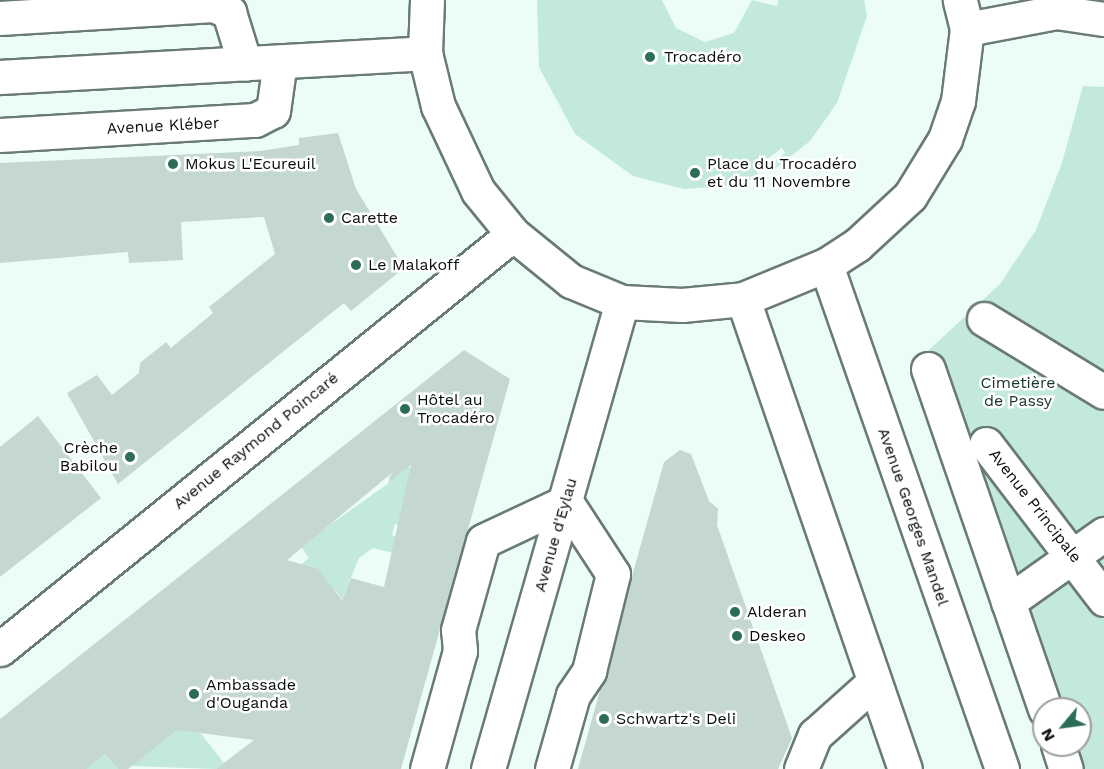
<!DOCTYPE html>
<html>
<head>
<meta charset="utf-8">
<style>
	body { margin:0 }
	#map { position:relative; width:1104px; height:769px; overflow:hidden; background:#ebfdf6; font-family:"Work Sans",sans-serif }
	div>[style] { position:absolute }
	.green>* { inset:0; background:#c2e9dc }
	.building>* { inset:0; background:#c5d7d1 }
	.roads { filter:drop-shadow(2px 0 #6a7a74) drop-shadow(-2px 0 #6a7a74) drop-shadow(0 2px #6a7a74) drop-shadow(0 -2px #6a7a74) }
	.minor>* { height:33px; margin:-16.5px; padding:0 16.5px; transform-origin:16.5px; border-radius:16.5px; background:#fff }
	.major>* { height:33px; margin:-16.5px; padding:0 16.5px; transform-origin:16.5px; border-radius:16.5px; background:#fff }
	.dots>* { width:16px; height:16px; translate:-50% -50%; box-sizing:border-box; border:3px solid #fff; border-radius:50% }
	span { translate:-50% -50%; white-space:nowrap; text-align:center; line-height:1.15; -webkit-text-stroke:5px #fff; paint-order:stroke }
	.poi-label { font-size:16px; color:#080e0c }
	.left { translate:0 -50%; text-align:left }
	.right { translate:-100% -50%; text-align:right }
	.street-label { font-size:16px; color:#080e0c }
	.park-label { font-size:16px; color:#17352d }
	.north { position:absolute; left:1032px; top:697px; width:60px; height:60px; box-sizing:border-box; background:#fff; border:2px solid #9c9f9e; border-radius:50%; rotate:241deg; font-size:16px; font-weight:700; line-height:24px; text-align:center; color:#080e0c }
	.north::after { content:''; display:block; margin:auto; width:21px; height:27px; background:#2c6c5a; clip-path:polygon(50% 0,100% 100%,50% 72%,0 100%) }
</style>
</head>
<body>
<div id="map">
	<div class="green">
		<div style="clip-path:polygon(537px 0,662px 0,676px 28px,705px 42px,734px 33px,752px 0,777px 6px,778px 0,864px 0,867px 16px,837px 103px,810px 141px,772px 171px,768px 166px,785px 153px,782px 148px,755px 168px,759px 176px,736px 185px,684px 189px,633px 176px,575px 134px,539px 67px)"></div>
		<div style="clip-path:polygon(1083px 86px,1104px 87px,1104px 769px,1058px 769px,1049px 745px,1080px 745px,1080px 709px,1044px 709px,1044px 730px,916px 362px,1000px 284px,1036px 230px,1062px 163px)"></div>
		<div style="clip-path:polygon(405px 462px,414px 473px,400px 526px,395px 524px,392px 535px,397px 537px,393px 553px,373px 548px,359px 558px,342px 599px,335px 590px,276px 585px,309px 558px,300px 546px,389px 483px,389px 476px)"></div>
		<div style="clip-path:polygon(195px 726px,224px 763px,216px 769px,131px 766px,180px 727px)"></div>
		<div style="clip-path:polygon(105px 754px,118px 769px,87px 769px)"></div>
	</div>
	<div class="building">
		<div style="clip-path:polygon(338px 133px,356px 189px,404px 268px,351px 311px,344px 303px,118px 484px,67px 393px,97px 375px,112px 395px,139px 373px,140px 363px,166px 342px,171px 348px,213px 313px,209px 307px,275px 254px,264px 217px,181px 222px,183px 260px,129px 263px,128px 252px,0 263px,0 163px,260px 151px,299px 145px,299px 138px)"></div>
		<div style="clip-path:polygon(evenodd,464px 350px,510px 379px,401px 769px,216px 769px,254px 740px,177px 730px,128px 769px,118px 769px,105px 754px,87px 769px,0 769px,0 719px,464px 350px,411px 465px,384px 587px,351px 578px,342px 600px,318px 569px,287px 560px,393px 472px,388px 483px,411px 465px)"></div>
		<div style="clip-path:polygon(38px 416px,101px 498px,0 577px,0 447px)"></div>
		<div style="clip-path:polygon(680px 450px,691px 454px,709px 501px,718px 509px,717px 525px,792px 738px,778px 769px,578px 769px,664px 462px)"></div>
	</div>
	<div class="roads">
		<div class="minor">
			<div style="left:0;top:18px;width:214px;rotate:-3.5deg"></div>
			<div style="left:214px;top:5px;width:17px;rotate:25deg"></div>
			<div style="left:229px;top:12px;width:54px;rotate:72.9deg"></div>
			<div style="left:0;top:135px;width:255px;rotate:-3.4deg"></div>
			<div style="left:255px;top:120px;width:20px;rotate:-27deg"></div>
			<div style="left:273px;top:111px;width:50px;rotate:-82deg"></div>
			<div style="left:984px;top:319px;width:140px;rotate:31.3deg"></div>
			<div style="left:928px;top:369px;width:360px;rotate:71deg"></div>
			<div style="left:986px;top:444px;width:195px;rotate:52.7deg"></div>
			<div style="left:1008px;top:602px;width:118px;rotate:-35.3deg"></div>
			<div style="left:0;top:649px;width:660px;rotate:-38.97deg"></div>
			<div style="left:1058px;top:745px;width:25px;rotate:72deg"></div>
			<div style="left:427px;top:769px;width:123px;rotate:-74.4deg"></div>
			<div style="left:460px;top:651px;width:21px;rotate:-95deg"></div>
			<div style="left:458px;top:630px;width:92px;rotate:-74.3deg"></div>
			<div style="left:483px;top:541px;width:92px;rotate:-25.2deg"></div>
			<div style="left:488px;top:769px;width:486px;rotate:-74deg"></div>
			<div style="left:552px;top:769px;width:77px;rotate:-74.2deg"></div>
			<div style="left:573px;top:695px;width:29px;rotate:-56deg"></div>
			<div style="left:589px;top:671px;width:100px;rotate:-76.1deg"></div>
			<div style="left:613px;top:574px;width:86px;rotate:-123.1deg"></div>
			<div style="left:801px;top:769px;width:37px;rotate:-68deg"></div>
			<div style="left:815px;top:735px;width:79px;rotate:-41.9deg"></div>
		</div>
		<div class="major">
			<div style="left:427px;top:0;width:53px;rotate:92.2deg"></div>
			<div style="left:425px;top:53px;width:55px;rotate:76.2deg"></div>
			<div style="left:438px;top:106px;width:94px;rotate:64.8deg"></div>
			<div style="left:478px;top:191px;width:55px;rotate:50.9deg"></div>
			<div style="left:513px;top:234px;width:75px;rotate:39deg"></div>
			<div style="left:571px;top:281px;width:55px;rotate:22.4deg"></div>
			<div style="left:622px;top:302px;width:60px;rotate:2.9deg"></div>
			<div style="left:682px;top:305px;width:61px;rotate:-5.6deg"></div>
			<div style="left:743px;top:299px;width:90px;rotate:-22.3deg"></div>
			<div style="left:826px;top:265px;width:37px;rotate:-33deg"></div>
			<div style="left:857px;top:245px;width:72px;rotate:-42.8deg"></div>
			<div style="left:910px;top:196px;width:67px;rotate:-58.4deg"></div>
			<div style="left:945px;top:139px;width:40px;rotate:-71.1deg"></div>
			<div style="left:958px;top:101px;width:73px;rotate:-82.9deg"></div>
			<div style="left:967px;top:29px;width:30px;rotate:-104deg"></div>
			<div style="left:967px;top:29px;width:91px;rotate:-10.8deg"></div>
			<div style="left:1056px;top:12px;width:49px;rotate:8.3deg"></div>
			<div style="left:0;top:77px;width:426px;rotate:-3.2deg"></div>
			<div style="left:826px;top:265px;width:534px;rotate:70.75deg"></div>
			<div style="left:743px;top:299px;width:497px;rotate:71deg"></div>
		</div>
	</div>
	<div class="dots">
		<div style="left:650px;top:57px;background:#2c6c5a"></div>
		<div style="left:173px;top:164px;background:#2c6c5a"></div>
		<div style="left:695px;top:173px;background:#2c6c5a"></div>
		<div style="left:329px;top:218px;background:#2c6c5a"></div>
		<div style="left:356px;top:265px;background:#2c6c5a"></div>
		<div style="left:405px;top:409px;background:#2c6c5a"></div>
		<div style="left:130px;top:457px;background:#2c6c5a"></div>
		<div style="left:735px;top:612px;background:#2c6c5a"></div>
		<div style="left:737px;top:636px;background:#2c6c5a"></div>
		<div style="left:194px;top:694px;background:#2c6c5a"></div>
		<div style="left:604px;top:719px;background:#2c6c5a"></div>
	</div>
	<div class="poi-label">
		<span class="left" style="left:664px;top:57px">Trocadéro</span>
		<span class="left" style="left:185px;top:164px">Mokus L'Ecureuil</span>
		<span class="left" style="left:707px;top:173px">Place du Trocadéro<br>et du 11 Novembre</span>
		<span class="left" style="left:341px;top:218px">Carette</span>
		<span class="left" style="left:368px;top:265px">Le Malakoff</span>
		<span class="left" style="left:417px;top:409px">Hôtel au<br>Trocadéro</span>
		<span class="right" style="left:118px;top:457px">Crèche<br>Babilou</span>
		<span class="left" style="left:747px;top:612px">Alderan</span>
		<span class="left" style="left:749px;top:636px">Deskeo</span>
		<span class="left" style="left:206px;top:694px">Ambassade<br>d'Ouganda</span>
		<span class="left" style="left:616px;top:719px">Schwartz's Deli</span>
	</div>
	<div class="street-label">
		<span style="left:163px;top:126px;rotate:-3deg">Avenue Kléber</span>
		<span style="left:256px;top:441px;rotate:-39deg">Avenue Raymond Poincaré</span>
		<span style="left:1035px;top:506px;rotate:52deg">Avenue Principale</span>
		<span style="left:913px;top:517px;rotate:71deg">Avenue Georges Mandel</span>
		<span style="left:556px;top:535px;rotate:-74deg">Avenue d'Eylau</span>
	</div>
	<div class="park-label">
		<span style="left:1018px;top:392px">Cimetière<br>de Passy</span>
	</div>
	<div class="north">N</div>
</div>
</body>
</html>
